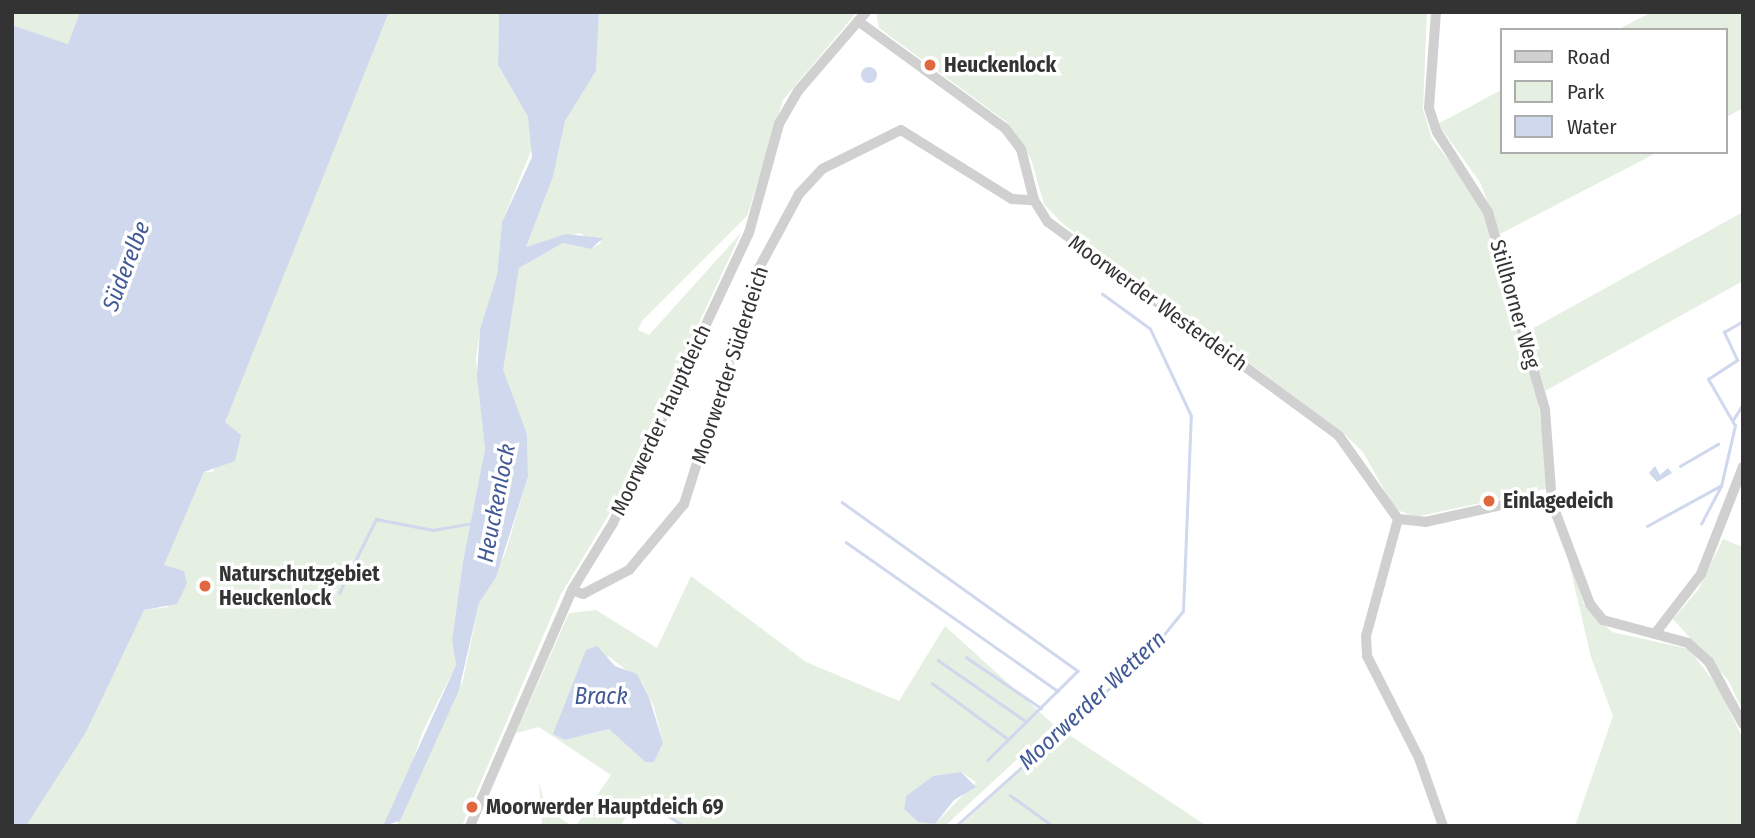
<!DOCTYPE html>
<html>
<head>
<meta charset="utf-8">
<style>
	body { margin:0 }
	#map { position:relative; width:1755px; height:838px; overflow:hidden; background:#fff; font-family:"Fira Sans Condensed",sans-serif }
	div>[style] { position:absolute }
	.green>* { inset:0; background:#e5efe2 }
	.water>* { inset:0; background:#d0d8ed }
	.round { border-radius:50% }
	.stream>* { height:2.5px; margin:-1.25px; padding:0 1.25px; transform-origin:1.25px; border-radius:1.25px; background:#d0d8ed }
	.minor>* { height:10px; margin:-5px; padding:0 5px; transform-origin:5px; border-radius:5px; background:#d0d0d0 }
	.dots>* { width:19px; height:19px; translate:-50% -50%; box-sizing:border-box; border:4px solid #fff; border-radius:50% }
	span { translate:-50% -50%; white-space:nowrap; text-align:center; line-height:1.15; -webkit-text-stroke:7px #fff; paint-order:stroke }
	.poi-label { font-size:21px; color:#333; font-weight:700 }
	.left { translate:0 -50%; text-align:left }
	.street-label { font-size:21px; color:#333 }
	.water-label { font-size:23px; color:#415995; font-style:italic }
	.frame { position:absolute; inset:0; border:14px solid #333; pointer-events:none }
	.legend { position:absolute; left:1500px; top:28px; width:228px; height:126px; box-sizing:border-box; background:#fff; border:2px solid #adadad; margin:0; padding:9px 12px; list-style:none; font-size:21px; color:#333 }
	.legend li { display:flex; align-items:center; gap:14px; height:35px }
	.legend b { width:35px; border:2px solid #adadad }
</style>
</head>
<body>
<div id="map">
	<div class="green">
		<div style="clip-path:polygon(12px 12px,80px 12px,68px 44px,12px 25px)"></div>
		<div style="clip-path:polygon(389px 12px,499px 12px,498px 65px,528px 117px,533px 146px,502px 222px,497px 275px,480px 329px,476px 359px,485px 449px,463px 561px,452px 640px,456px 665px,423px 731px,406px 782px,383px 826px,26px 826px,144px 610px,168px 607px,163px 566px,204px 472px,212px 472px,241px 435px,224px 422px)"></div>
		<div style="clip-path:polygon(599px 12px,857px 12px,783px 100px,747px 216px,642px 321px,638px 330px,649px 335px,741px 233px,611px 511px,561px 594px,462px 826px,396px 826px,463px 680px,479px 603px,505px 554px,528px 477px,527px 434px,502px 370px,519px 268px,563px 243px,591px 249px,601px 243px,598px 236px,592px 241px,580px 233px,526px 247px,553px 177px,565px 121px,596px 71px)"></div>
		<div style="clip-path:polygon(876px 12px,1427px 12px,1423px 109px,1432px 139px,1474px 193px,1488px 225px,1537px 395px,1550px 488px,1415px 517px,1395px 509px,1363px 452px,1342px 432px,1062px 223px,1044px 204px,1031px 159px,1008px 123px,879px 28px)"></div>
		<div style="clip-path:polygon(1652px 12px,1743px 12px,1743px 108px,1725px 118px,1725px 30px,1617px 30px)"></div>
		<div style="clip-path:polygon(1501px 90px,1501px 152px,1658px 152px,1500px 234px,1480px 182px,1438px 124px)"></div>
		<div style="clip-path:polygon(1743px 212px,1743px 281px,1545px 391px,1528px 331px)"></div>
		<div style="clip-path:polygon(1562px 533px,1584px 605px,1612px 632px,1689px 649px,1718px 687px,1743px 739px,1743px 826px,1575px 826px,1613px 716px,1591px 657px)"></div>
		<div style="clip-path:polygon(1723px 539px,1743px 547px,1743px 711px,1728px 680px,1673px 619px,1698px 590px)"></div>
		<div style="clip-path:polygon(evenodd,691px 576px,806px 662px,899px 701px,945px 626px,1054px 725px,945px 826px,680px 826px,639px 798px,620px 826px,576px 826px,611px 775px,539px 727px,516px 733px,569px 613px,596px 610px,657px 648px,691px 576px,608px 656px,642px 682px,654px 707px,663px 743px,654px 762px,645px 762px,609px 729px,565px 740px,608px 656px,691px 576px,961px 772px,976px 782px,935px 824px,918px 822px,904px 809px,906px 796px,933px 776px,961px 772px)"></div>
		<div style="clip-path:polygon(1063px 731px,1207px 826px,960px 826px)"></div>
		<div style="clip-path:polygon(539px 782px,546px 809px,572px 826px,542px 826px)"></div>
	</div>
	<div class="water">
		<div style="clip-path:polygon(80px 12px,389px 12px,225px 422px,241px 435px,235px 461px,204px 472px,164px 565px,184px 571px,187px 583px,177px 604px,144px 610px,86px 732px,26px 826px,12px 826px,12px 25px,68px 44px)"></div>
		<div style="clip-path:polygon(499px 12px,599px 12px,596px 71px,565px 121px,553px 177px,526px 247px,566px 234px,603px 238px,591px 249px,563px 243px,519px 268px,503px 370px,527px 434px,528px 477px,496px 577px,479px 603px,459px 690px,400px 821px,383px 826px,456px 665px,452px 640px,463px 561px,485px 449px,477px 375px,480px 329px,497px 275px,502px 222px,532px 157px,528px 117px,498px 65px)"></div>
		<div class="round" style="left:861px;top:67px;width:16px;height:16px"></div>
		<div style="clip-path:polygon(1655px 466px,1660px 475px,1668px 468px,1672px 473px,1657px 482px,1649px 473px)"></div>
		<div style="clip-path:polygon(597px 646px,615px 666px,637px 674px,649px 697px,663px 743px,654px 762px,645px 762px,609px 729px,565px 740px,553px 734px,586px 650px)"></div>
		<div style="clip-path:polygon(961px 772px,976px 787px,954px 800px,935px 824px,918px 822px,904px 809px,906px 796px,933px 776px)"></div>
	</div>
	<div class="stream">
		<div style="left:1733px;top:420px;width:19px;rotate:-58deg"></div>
		<div style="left:1680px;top:466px;width:44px;rotate:-30.1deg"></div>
		<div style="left:842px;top:502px;width:290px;rotate:35.6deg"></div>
		<div style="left:1078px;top:671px;width:127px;rotate:135.3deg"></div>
		<div style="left:1701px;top:524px;width:43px;rotate:-62.2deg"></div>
		<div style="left:1721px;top:486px;width:62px;rotate:-76.9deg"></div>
		<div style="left:1735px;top:426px;width:54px;rotate:-119.9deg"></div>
		<div style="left:1708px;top:379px;width:35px;rotate:-33deg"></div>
		<div style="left:1737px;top:360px;width:31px;rotate:-115deg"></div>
		<div style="left:1724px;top:332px;width:22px;rotate:-30deg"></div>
		<div style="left:1647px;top:526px;width:83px;rotate:-28.7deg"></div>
		<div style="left:846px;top:542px;width:259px;rotate:35.1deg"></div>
		<div style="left:339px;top:593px;width:83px;rotate:-63.4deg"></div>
		<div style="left:376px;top:519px;width:58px;rotate:10.9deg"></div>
		<div style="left:433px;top:530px;width:39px;rotate:-10deg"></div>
		<div style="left:966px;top:657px;width:91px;rotate:34.2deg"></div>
		<div style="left:938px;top:660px;width:108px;rotate:34.9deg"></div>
		<div style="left:932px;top:683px;width:94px;rotate:36.4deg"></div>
		<div style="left:1010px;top:795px;width:53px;rotate:35.8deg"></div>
		<div style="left:647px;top:801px;width:45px;rotate:34deg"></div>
		<div style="left:956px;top:826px;width:259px;rotate:-41.9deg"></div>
		<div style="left:1149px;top:653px;width:54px;rotate:-51deg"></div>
		<div style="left:1183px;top:611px;width:195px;rotate:-87.7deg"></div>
		<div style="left:1191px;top:416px;width:96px;rotate:-115.2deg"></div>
		<div style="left:1150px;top:329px;width:59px;rotate:-143.9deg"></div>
	</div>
	<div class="minor">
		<div style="left:1436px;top:12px;width:96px;rotate:94.2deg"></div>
		<div style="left:1429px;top:108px;width:25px;rotate:72deg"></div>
		<div style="left:1437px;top:132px;width:95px;rotate:57.5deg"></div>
		<div style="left:1488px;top:212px;width:206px;rotate:73.9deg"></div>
		<div style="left:1545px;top:410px;width:93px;rotate:85.7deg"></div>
		<div style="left:858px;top:21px;width:182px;rotate:36.1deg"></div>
		<div style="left:1005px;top:128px;width:26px;rotate:53deg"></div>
		<div style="left:1021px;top:149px;width:53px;rotate:75.7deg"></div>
		<div style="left:1034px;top:200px;width:26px;rotate:58deg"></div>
		<div style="left:1048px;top:222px;width:361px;rotate:36.3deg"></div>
		<div style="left:1339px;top:436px;width:102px;rotate:54.6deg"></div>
		<div style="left:1398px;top:519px;width:27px;rotate:6deg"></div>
		<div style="left:1425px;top:522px;width:107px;rotate:-12.5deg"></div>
		<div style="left:1529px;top:499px;width:23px;rotate:10deg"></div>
		<div style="left:1552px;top:503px;width:108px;rotate:69.4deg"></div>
		<div style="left:1590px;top:604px;width:21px;rotate:51deg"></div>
		<div style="left:1603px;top:620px;width:88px;rotate:15.1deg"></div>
		<div style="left:1688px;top:643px;width:28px;rotate:42deg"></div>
		<div style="left:1709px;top:662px;width:71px;rotate:61.3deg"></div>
		<div style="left:1398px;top:519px;width:121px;rotate:105.3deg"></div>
		<div style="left:1366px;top:636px;width:20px;rotate:87deg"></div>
		<div style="left:1367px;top:656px;width:114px;rotate:63deg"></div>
		<div style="left:1419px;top:758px;width:72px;rotate:70.6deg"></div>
		<div style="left:572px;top:590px;width:12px;rotate:20deg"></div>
		<div style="left:583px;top:594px;width:52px;rotate:-27.6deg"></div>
		<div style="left:629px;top:570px;width:86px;rotate:-50.2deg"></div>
		<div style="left:684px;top:504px;width:248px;rotate:-72.4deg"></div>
		<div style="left:759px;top:268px;width:84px;rotate:-61.6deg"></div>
		<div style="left:799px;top:194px;width:34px;rotate:-47deg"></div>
		<div style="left:822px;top:169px;width:88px;rotate:-26.3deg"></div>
		<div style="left:901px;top:130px;width:131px;rotate:31.9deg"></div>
		<div style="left:1012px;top:199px;width:22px;rotate:3deg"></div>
		<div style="left:1657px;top:631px;width:72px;rotate:-52.3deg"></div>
		<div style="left:1701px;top:574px;width:115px;rotate:-68.6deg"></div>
		<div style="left:470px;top:826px;width:257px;rotate:-66.6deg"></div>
		<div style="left:572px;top:590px;width:79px;rotate:-58.5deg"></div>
		<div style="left:613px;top:523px;width:320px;rotate:-64.9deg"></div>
		<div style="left:749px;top:233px;width:113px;rotate:-74.6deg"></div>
		<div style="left:779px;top:124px;width:38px;rotate:-60deg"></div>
		<div style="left:798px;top:91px;width:104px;rotate:-49.3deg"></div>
	</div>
	<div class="dots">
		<div style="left:930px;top:65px;background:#e1673e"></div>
		<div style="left:1489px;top:501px;background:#e1673e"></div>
		<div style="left:205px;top:586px;background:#e1673e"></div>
		<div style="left:472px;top:807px;background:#e1673e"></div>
	</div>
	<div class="poi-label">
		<span class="left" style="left:944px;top:65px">Heuckenlock</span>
		<span class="left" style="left:1503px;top:501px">Einlagedeich</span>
		<span class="left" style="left:219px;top:586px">Naturschutzgebiet<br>Heuckenlock</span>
		<span class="left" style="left:486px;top:807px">Moorwerder Hauptdeich 69</span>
	</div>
	<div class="street-label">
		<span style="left:1158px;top:303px;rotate:36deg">Moorwerder Westerdeich</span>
		<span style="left:1515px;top:304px;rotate:74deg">Stillhorner Weg</span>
		<span style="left:730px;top:365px;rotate:-72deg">Moorwerder Süderdeich</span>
		<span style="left:661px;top:420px;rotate:-65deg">Moorwerder Hauptdeich</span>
	</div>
	<div class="water-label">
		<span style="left:126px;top:266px;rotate:-69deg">Süderelbe</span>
		<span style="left:496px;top:503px;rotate:-79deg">Heuckenlock</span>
		<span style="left:601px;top:696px">Brack</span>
		<span style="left:1092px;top:700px;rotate:-43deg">Moorwerder Wettern</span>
	</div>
	<div class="frame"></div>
	<ul class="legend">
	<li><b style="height:9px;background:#d0d0d0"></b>Road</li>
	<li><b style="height:19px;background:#e5efe2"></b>Park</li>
	<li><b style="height:19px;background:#d0d8ed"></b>Water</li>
	</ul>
</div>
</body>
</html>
